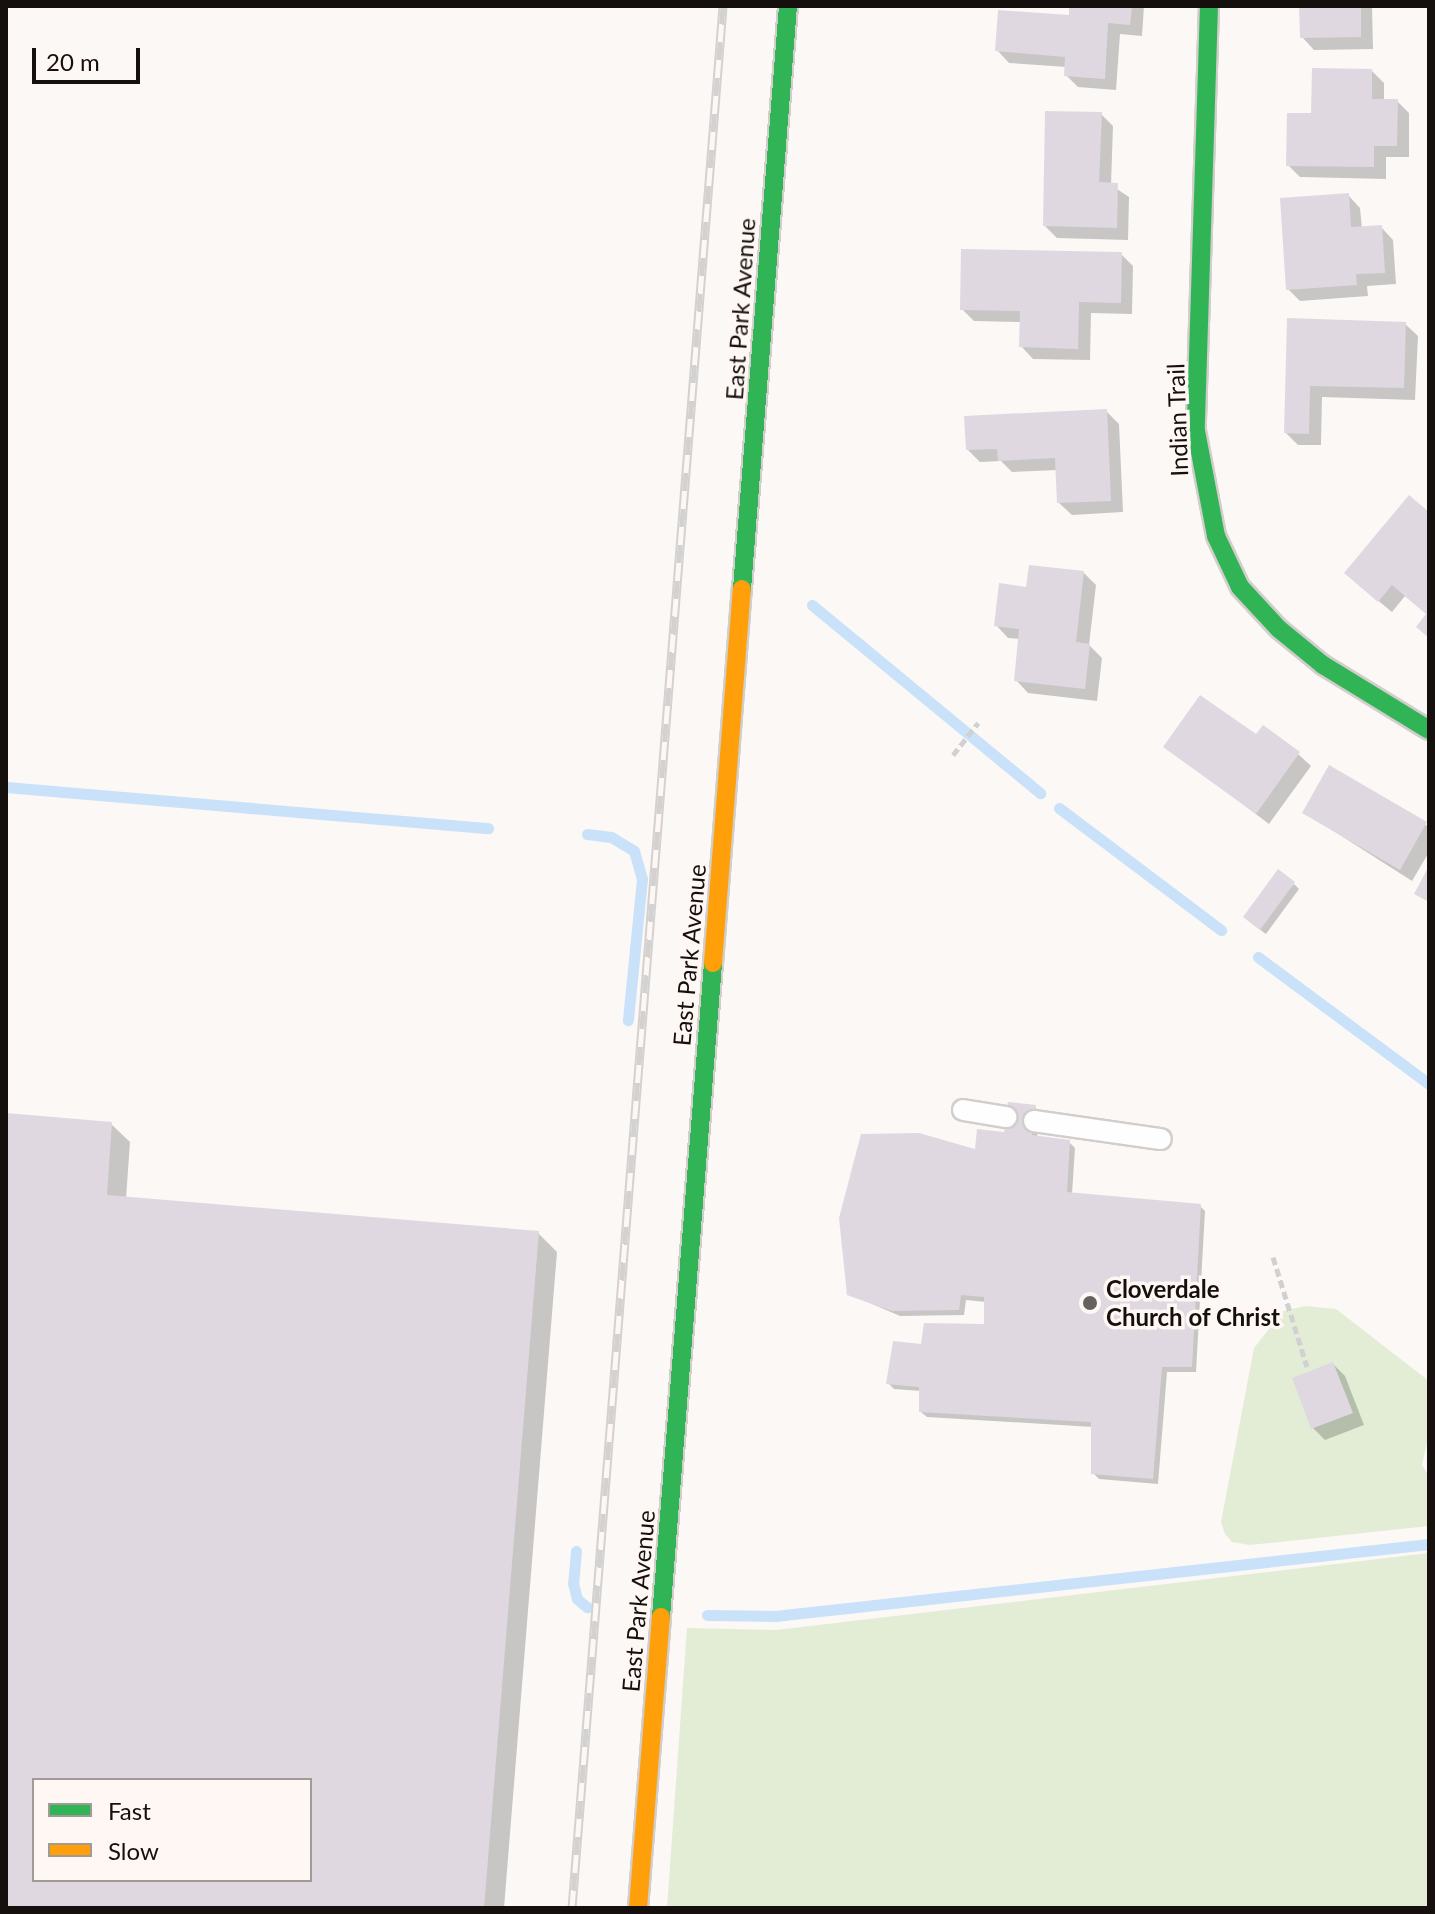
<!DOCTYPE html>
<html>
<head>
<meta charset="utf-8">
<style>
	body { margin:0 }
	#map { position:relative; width:1435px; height:1914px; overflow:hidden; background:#fbf8f6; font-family:Lato,sans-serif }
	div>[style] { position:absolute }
	.green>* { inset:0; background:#e3edd6 }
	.shadow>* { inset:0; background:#0003 }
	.stream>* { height:11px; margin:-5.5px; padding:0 5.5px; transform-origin:5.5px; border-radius:5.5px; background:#c9e1f9 }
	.building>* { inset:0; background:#e0d8e1 }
	.path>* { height:5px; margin-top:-2.5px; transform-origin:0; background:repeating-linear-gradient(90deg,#d2d1d1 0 8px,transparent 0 12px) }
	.roads { filter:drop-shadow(2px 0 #d2cecc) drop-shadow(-2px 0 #d2cecc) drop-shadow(0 2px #d2cecc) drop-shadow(0 -2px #d2cecc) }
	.lane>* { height:20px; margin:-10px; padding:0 10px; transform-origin:10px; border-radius:10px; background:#fefefe }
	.fast>* { height:18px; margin:-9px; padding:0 9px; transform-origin:9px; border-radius:9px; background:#30b455 }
	.slow>* { height:18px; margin:-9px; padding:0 9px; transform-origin:9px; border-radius:9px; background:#ff9f0a }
	.rail>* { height:9px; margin-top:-4.5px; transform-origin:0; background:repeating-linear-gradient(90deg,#fef7f3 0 18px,#d3d2d1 0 36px); box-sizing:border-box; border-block:2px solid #d3d2d1 }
	.dots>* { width:22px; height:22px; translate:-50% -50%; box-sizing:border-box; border:4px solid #fef7f3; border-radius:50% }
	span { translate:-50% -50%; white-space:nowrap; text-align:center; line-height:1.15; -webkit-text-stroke:7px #fef7f3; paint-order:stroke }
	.street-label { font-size:24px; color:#15100d }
	.poi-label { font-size:24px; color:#15100d; font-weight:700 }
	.left { translate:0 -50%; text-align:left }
	.frame { position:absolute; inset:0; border:8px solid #15100d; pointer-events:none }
	.legend { position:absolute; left:32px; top:1778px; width:280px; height:104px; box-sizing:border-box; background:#fef7f3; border:2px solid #a19b97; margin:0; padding:10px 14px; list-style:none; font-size:24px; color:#15100d }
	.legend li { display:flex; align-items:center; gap:16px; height:40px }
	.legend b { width:40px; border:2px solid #a19b97 }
	.scale { position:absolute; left:32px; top:48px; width:108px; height:36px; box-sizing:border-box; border:4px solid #15100d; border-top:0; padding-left:10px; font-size:24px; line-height:28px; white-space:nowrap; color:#15100d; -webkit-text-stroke:6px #fef7f3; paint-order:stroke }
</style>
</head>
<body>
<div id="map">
	<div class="green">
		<div style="clip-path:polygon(1306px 1306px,1336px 1309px,1429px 1381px,1429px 1434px,1422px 1465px,1429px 1476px,1429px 1526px,1250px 1545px,1232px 1542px,1225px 1534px,1221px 1522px,1254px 1348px,1283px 1311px)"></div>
		<div style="clip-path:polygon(1429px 1553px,1429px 1908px,667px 1908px,687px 1628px,776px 1630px)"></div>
	</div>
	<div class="shadow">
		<div style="clip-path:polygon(1071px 6px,1144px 6px,1142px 36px,1120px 34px,1116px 90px,1078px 87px,1066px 75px,1067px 67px,1009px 63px,997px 50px,1071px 18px)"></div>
		<div style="clip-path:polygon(1301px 6px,1372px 6px,1373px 49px,1314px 50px,1302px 37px)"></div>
		<div style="clip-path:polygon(1372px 71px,1384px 83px,1384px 101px,1397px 101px,1409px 113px,1409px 157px,1386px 157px,1386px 179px,1300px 177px,1288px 165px,1313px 115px)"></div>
		<div style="clip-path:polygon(1101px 114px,1113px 126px,1111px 185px,1129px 197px,1128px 240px,1057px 238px,1045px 226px)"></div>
		<div style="clip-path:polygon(1348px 195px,1360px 208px,1362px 229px,1381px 227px,1393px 240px,1396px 284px,1367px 286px,1368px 296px,1300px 301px,1288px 289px)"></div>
		<div style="clip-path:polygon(1121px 254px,1133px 266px,1132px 314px,1091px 313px,1090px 360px,1033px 359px,1021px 346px,1021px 322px,974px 321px,962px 309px)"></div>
		<div style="clip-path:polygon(1289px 320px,1405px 324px,1418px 336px,1415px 400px,1322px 397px,1321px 445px,1298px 445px,1286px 433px)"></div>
		<div style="clip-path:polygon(1106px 411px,1119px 424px,1123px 512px,1072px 515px,1059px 503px,1058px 470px,1012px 472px,1001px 461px,980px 462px,968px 450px)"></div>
		<div style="clip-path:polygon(1429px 515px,1429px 638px,1428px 615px,1405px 596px,1392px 612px,1359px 585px)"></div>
		<div style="clip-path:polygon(1084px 573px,1096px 585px,1089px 645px,1102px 658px,1097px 701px,1028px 693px,1016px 680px,1020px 639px,1008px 638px,996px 625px)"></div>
		<div style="clip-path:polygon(1166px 746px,1298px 754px,1311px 766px,1269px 824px)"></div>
		<div style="clip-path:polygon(1330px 768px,1429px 827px,1429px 852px,1412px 881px,1304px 812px)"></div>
		<div style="clip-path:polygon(1294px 884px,1299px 889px,1266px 934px,1251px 923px)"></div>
		<div style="clip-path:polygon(1035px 1107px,1040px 1113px,1037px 1138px,1069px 1142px,1075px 1148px,1072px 1194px,1200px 1206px,1205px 1211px,1196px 1372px,1167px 1372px,1158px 1484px,1099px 1479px,1093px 1473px,1093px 1427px,927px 1417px,921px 1412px,921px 1391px,894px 1389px,888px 1383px,922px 1346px,986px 1326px,986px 1302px,966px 1300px,964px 1315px,900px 1316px,849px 1294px,977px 1151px,1006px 1135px)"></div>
		<div style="clip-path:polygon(evenodd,6px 1115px,111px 1124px,130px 1142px,126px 1199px,538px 1233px,557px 1252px,504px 1908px,6px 1908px,6px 1115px,34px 1780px,310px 1780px,310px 1880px,34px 1880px,34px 1780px)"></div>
		<div style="clip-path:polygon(1333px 1364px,1345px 1376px,1364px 1425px,1325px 1440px,1313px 1428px)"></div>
	</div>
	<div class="stream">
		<div style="left:812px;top:605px;width:296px;rotate:39.5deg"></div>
		<div style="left:6px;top:787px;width:484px;rotate:4.9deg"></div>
		<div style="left:1059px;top:808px;width:203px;rotate:37deg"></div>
		<div style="left:587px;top:834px;width:24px;rotate:7deg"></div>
		<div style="left:611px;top:837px;width:27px;rotate:31deg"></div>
		<div style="left:634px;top:851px;width:29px;rotate:74deg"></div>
		<div style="left:642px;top:879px;width:142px;rotate:95.7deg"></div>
		<div style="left:1258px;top:957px;width:213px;rotate:36.6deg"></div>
		<div style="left:576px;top:1551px;width:32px;rotate:95deg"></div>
		<div style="left:573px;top:1583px;width:16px;rotate:76deg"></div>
		<div style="left:577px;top:1599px;width:13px;rotate:39deg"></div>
		<div style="left:707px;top:1615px;width:68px;rotate:0.8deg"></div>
		<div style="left:775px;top:1616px;width:658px;rotate:-6.28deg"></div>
	</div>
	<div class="building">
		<div style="clip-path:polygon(1069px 6px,1132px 6px,1130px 25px,1108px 23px,1105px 79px,1064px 76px,1065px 57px,995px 51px,998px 10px,1069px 15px)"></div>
		<div style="clip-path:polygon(1299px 6px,1361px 6px,1361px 37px,1300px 38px)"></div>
		<div style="clip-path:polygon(1312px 68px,1372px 69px,1372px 99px,1398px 99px,1397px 146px,1374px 146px,1374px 167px,1286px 166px,1287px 113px,1311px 113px)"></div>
		<div style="clip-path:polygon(1045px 111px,1102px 112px,1099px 182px,1118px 183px,1117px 228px,1043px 226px)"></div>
		<div style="clip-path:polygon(1349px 193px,1351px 227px,1382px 225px,1385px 273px,1356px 274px,1357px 285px,1286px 290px,1280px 198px)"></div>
		<div style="clip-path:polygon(961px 249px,1122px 252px,1121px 303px,1079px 302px,1078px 349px,1019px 347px,1020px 311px,960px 310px)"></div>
		<div style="clip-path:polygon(1287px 318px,1406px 322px,1404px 388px,1310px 386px,1309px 434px,1284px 433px)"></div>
		<div style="clip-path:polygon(1107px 409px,1111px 501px,1057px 503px,1055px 458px,998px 461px,997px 449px,966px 450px,964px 416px)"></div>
		<div style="clip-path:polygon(1409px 495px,1429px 512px,1429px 638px,1416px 627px,1426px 614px,1392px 585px,1378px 602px,1344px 573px)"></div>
		<div style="clip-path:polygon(1029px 565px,1084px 571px,1076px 642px,1090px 644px,1085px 689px,1014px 681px,1019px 629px,994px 626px,999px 583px,1026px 587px)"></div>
		<div style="clip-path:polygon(1200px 695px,1256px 734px,1263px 725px,1300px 752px,1256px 814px,1163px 747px)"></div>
		<div style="clip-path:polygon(1329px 765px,1427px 822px,1400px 870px,1302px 813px)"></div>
		<div style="clip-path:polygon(1429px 866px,1429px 902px,1414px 894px)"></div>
		<div style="clip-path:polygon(1278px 869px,1295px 882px,1260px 930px,1243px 917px)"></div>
		<div style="clip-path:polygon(1008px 1102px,1036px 1105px,1032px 1135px,1070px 1140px,1067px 1192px,1201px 1204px,1192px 1367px,1162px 1367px,1153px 1479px,1091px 1474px,1091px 1422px,919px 1412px,919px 1387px,886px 1384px,893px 1341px,921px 1344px,924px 1323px,984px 1324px,984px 1297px,961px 1295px,959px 1310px,892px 1311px,847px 1295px,839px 1218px,861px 1134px,919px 1133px,975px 1149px,977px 1129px,1004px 1132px)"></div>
		<div style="clip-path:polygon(evenodd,6px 1113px,112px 1122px,107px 1195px,539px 1231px,484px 1908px,6px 1908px,6px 1113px,34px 1780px,310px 1780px,310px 1880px,34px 1880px,34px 1780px)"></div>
		<div style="clip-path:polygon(1333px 1362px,1353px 1413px,1311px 1429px,1292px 1378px)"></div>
	</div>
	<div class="path">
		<div style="left:953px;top:755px;width:41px;rotate:-52deg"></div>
		<div style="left:1273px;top:1257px;width:115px;rotate:72.8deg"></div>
	</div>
	<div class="roads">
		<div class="lane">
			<div style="left:963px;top:1110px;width:44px;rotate:9.2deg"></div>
			<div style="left:1034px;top:1121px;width:128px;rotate:8.1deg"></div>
		</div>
		<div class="fast">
			<div style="left:1209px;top:6px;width:425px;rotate:91.8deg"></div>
			<div style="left:1196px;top:431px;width:107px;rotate:79.2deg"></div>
			<div style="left:1216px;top:536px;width:56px;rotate:64.8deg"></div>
			<div style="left:1240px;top:587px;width:57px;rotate:47.1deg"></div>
			<div style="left:1279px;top:629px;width:57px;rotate:39.3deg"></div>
			<div style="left:1323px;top:665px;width:124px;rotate:31.5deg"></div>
			<div style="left:742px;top:589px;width:585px;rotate:-85.49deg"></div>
			<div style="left:661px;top:1617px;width:656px;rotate:-85.45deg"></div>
		</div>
		<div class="slow">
			<div style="left:713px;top:963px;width:375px;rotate:-85.6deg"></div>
			<div style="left:638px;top:1908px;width:292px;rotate:-85.5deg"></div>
		</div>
	</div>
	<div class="rail">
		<div style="left:572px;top:1908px;width:1908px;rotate:-85.46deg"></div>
	</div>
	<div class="dots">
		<div style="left:1090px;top:1303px;background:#66615f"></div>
	</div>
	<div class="street-label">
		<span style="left:740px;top:309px;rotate:-86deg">East Park Avenue</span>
		<span style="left:1177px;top:420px;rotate:-92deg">Indian Trail</span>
		<span style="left:689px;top:955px;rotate:-85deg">East Park Avenue</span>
		<span style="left:638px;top:1601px;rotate:-85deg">East Park Avenue</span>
	</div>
	<div class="poi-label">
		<span class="left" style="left:1106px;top:1303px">Cloverdale<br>Church of Christ</span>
	</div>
	<div class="frame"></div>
	<ul class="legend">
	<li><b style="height:10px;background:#30b455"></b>Fast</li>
	<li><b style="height:10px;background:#ff9f0a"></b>Slow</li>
	</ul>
	<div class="scale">20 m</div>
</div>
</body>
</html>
